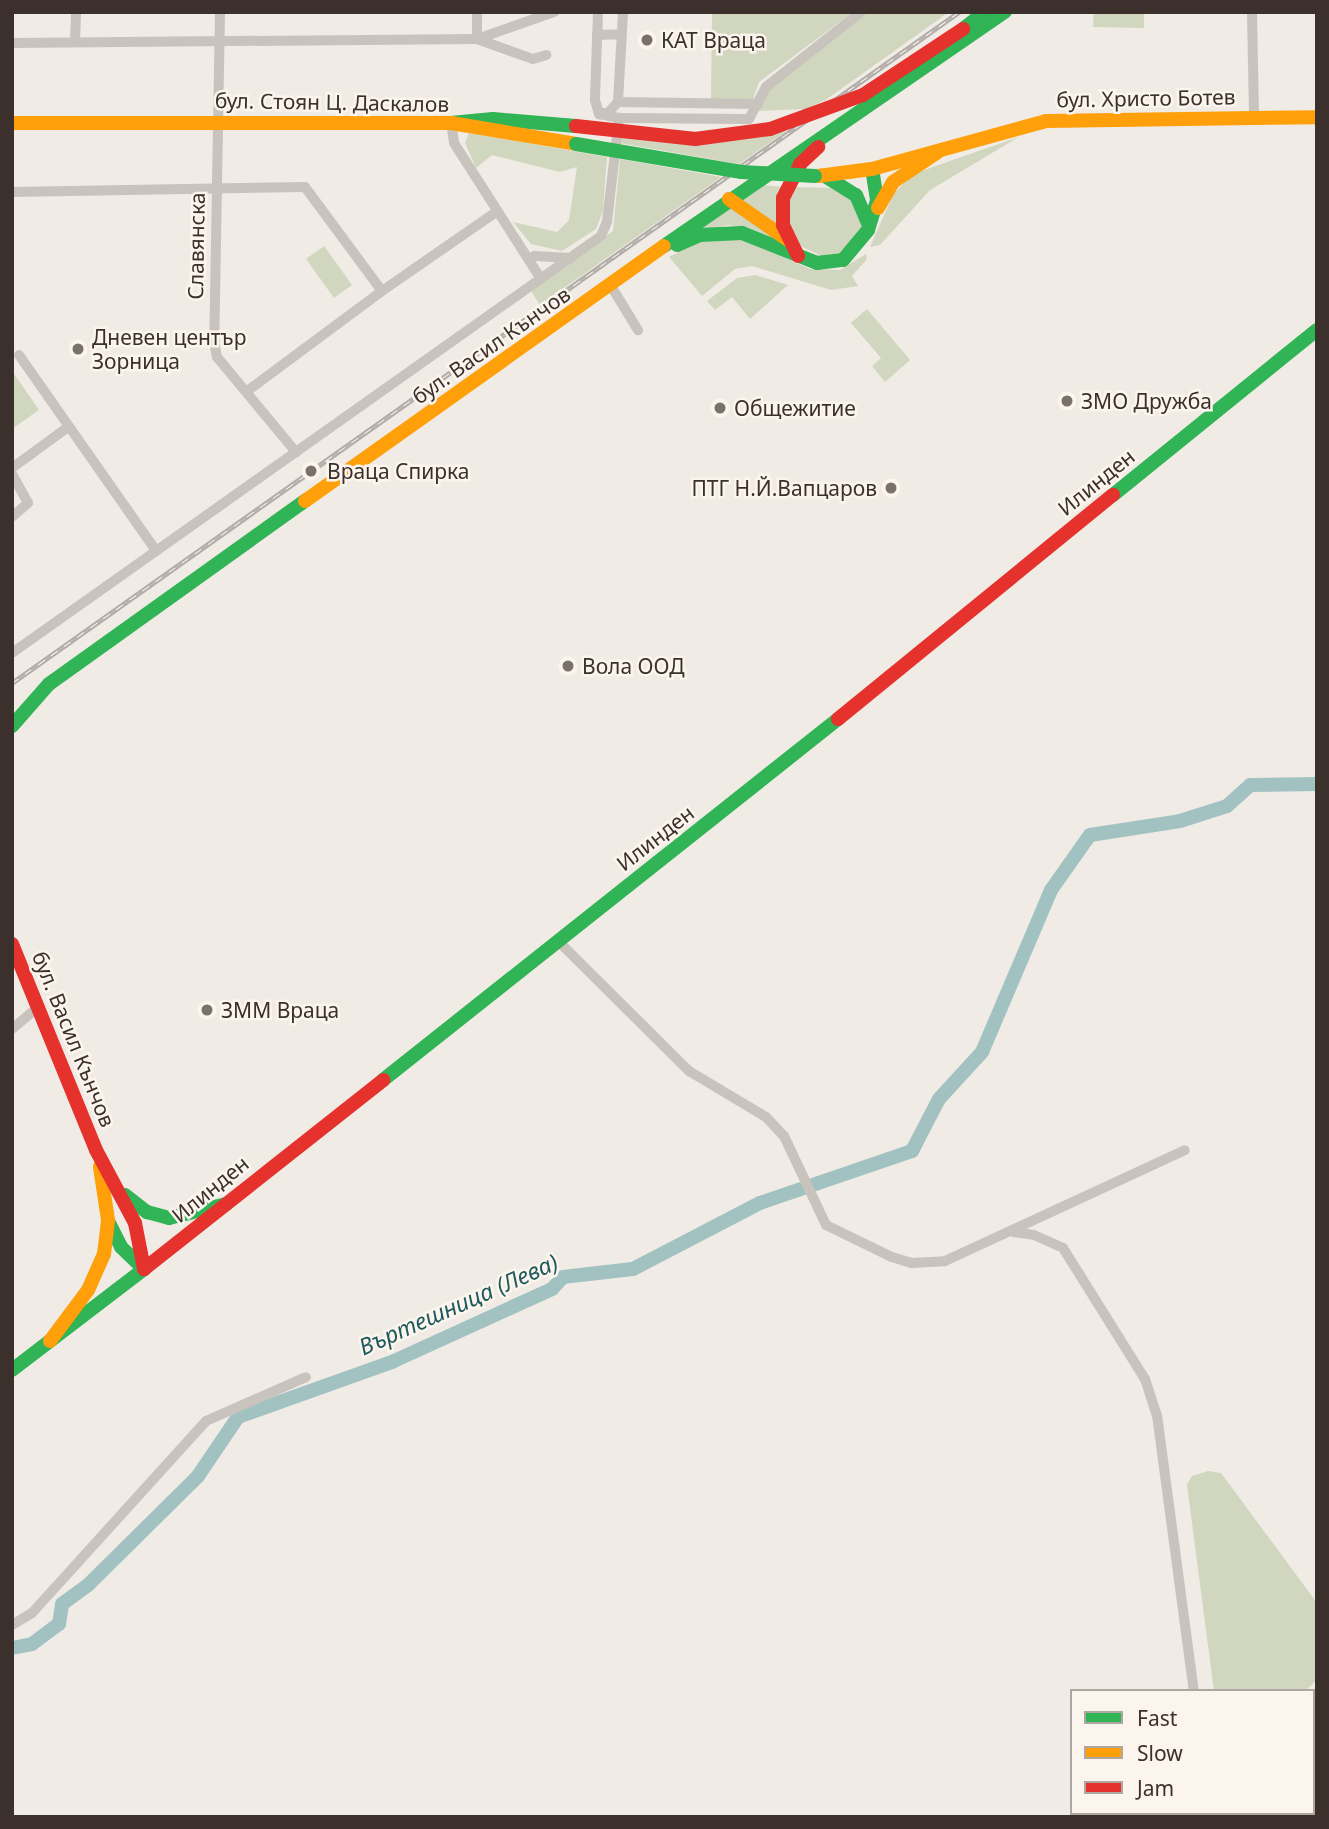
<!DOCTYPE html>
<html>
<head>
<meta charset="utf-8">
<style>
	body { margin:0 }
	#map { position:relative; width:1329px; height:1829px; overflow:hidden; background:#f0ebe5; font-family:"Noto Sans",sans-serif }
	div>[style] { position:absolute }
	.green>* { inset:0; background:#d1d6bf }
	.river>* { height:14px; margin:-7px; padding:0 7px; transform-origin:7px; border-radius:7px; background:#a1c2c1 }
	.street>* { height:10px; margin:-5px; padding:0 5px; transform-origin:5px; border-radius:5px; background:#c9c3be }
	.fast>* { height:14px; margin:-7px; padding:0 7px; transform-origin:7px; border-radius:7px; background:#30b455 }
	.slow>* { height:14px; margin:-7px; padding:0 7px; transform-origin:7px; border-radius:7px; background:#ff9f0a }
	.jam>* { height:14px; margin:-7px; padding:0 7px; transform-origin:7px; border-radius:7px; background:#e5322d }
	.rail>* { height:5px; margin-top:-2.5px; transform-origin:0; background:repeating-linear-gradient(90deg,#fbf5ee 0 8px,#b1aca8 0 16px); box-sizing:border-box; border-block:2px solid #b1aca8 }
	.fast-bridge>* { height:14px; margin:-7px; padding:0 7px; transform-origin:7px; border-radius:7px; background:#30b455 }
	.jam-bridge>* { height:14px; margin:-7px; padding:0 7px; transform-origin:7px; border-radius:7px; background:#e5322d }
	.dots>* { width:19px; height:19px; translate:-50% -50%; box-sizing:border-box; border:4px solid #fbf5ee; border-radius:50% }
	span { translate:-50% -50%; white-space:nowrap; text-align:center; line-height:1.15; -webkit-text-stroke:5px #fbf5ee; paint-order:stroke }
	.poi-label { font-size:21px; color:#3b302b }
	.left { translate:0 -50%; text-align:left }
	.right { translate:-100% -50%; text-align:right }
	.street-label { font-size:21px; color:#3b302b }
	.water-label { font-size:23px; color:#1f5a5e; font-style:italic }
	.frame { position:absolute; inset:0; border:14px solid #3b302b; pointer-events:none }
	.legend { position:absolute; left:1070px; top:1689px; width:245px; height:126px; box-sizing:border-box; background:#fbf5ee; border:2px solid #aea6a0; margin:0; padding:9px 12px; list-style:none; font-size:21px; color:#3b302b }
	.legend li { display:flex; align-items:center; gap:14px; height:35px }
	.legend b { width:35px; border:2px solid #aea6a0 }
</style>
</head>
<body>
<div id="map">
	<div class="green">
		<div style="clip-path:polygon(712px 12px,853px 12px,759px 82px,753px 99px,711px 100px)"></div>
		<div style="clip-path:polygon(866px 12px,949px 12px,827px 99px,806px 109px,759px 111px,766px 93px)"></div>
		<div style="clip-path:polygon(1094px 12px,1144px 12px,1144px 28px,1093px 27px)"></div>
		<div style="clip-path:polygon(787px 131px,739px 164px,619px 143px,620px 137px,729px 140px)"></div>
		<div style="clip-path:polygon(469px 133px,607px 157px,603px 211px,596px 229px,562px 251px,531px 244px,513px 222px,557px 232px,569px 220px,577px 167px,560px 172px,492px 155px,476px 168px,465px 143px)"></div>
		<div style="clip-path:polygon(1019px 137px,930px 190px,880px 245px,870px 247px,894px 193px,913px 174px)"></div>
		<div style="clip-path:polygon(620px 159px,721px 177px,540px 305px,531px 291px,613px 231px)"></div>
		<div style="clip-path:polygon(762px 185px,783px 187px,779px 227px,742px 200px)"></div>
		<div style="clip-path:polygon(794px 187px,831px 188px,854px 201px,862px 222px,860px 234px,846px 252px,821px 256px,801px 246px,790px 226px,788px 201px)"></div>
		<div style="clip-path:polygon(731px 206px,783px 243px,754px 230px,728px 225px,694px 233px)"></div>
		<div style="clip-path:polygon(736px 237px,810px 269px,840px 270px,866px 254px,867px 259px,852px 276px,858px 286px,831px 290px,752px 266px,735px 269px,702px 296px,669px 257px,706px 238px)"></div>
		<div style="clip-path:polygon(324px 246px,352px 285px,334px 298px,306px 259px)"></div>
		<div style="clip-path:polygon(755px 275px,788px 285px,750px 319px,732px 297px,715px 310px,707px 301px,737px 278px)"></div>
		<div style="clip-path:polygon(867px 309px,910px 360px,885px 382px,872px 366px,881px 358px,851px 323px)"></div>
		<div style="clip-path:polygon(12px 371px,39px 410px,12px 429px)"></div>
		<div style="clip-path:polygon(1208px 1471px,1221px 1473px,1317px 1603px,1317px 1680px,1305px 1691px,1214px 1691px,1187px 1485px,1192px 1476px)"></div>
	</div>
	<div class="river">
		<div style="left:12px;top:1648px;width:20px;rotate:-11deg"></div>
		<div style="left:32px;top:1644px;width:34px;rotate:-37deg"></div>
		<div style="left:59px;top:1624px;width:20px;rotate:-81deg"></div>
		<div style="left:62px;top:1604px;width:32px;rotate:-36deg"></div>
		<div style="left:88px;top:1585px;width:155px;rotate:-44.7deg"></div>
		<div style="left:198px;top:1476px;width:71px;rotate:-55.9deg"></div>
		<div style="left:238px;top:1417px;width:166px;rotate:-19.7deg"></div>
		<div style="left:394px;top:1361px;width:174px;rotate:-24.5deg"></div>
		<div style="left:552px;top:1289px;width:16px;rotate:-47deg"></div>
		<div style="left:563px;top:1277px;width:70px;rotate:-6.5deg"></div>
		<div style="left:633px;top:1269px;width:143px;rotate:-27.5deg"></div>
		<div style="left:760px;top:1203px;width:161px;rotate:-18.9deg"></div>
		<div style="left:912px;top:1151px;width:59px;rotate:-62.6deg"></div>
		<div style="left:939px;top:1099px;width:64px;rotate:-47.5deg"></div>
		<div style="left:982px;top:1052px;width:176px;rotate:-66.9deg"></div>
		<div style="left:1051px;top:890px;width:67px;rotate:-54.7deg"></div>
		<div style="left:1090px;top:835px;width:91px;rotate:-8.8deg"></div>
		<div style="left:1180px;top:821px;width:49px;rotate:-17.7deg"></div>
		<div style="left:1227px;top:806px;width:31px;rotate:-42deg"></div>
		<div style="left:1250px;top:785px;width:67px;rotate:-0.9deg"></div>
	</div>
	<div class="street">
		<div style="left:220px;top:12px;width:330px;rotate:91deg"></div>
		<div style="left:214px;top:342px;width:15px;rotate:79deg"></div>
		<div style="left:217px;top:357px;width:124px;rotate:50.3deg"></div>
		<div style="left:477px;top:12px;width:27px;rotate:90deg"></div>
		<div style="left:477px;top:39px;width:59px;rotate:19.7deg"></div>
		<div style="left:533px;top:59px;width:14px;rotate:-17deg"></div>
		<div style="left:598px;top:12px;width:88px;rotate:92deg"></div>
		<div style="left:595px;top:100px;width:15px;rotate:74deg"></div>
		<div style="left:599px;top:114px;width:20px;rotate:11deg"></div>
		<div style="left:1252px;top:12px;width:105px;rotate:88.9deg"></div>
		<div style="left:597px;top:35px;width:24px;rotate:-2deg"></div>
		<div style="left:75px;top:42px;width:30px;rotate:-88deg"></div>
		<div style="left:12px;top:43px;width:465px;rotate:-0.5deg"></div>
		<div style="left:477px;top:39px;width:82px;rotate:-19.3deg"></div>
		<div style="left:618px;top:102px;width:140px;rotate:0.8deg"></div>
		<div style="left:599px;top:113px;width:9px"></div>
		<div style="left:608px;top:113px;width:15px;rotate:-48deg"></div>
		<div style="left:618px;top:102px;width:90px;rotate:-86.8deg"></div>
		<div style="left:451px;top:123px;width:20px;rotate:81deg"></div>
		<div style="left:454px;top:143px;width:161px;rotate:57.4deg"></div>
		<div style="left:12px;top:192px;width:293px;rotate:-1deg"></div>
		<div style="left:305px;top:187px;width:129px;rotate:53.5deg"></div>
		<div style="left:382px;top:291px;width:169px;rotate:143.4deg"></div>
		<div style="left:534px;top:256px;width:37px;rotate:3deg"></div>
		<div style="left:611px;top:286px;width:52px;rotate:58.5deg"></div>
		<div style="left:382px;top:291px;width:139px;rotate:-34.7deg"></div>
		<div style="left:19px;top:355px;width:239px;rotate:55deg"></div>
		<div style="left:12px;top:468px;width:69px;rotate:-36.2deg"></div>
		<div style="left:12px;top:474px;width:33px;rotate:61deg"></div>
		<div style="left:28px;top:503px;width:21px;rotate:139deg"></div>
		<div style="left:12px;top:653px;width:722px;rotate:-35.3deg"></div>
		<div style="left:601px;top:236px;width:15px;rotate:-67deg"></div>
		<div style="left:607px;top:222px;width:105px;rotate:-83.4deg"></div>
		<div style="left:619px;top:118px;width:130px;rotate:0.4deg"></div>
		<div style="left:749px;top:119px;width:36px;rotate:-62deg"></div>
		<div style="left:766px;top:87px;width:121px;rotate:-38.3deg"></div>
		<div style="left:557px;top:940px;width:186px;rotate:44.8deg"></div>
		<div style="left:689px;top:1071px;width:90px;rotate:30.9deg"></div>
		<div style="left:766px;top:1117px;width:26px;rotate:47deg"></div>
		<div style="left:784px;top:1136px;width:98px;rotate:64.7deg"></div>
		<div style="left:826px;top:1225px;width:73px;rotate:25.9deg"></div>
		<div style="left:892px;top:1257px;width:21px;rotate:17deg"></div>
		<div style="left:912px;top:1263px;width:33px;rotate:-3deg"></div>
		<div style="left:945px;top:1261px;width:264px;rotate:-24.8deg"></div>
		<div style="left:12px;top:1029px;width:34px;rotate:-40deg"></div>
		<div style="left:1013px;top:1232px;width:21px;rotate:8deg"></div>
		<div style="left:1034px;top:1235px;width:32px;rotate:24deg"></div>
		<div style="left:1063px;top:1248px;width:155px;rotate:58deg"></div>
		<div style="left:1145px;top:1379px;width:38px;rotate:72deg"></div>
		<div style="left:1157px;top:1415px;width:278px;rotate:82.4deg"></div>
		<div style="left:12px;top:1625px;width:23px;rotate:-31deg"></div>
		<div style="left:32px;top:1613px;width:259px;rotate:-47.8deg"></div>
		<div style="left:206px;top:1421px;width:109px;rotate:-23.7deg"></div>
		<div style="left:1207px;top:1813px;width:4px;rotate:90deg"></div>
	</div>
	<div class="fast">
		<div style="left:963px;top:29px;width:28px;rotate:-38deg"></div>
		<div style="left:451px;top:123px;width:42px;rotate:-5.4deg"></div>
		<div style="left:493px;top:119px;width:83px;rotate:4.8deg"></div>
		<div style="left:825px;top:176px;width:36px;rotate:32deg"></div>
		<div style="left:856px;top:195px;width:33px;rotate:67deg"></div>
		<div style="left:677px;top:245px;width:24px;rotate:-24deg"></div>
		<div style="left:699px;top:235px;width:43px;rotate:-2.7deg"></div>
		<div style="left:742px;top:233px;width:81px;rotate:21.8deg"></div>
		<div style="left:817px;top:263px;width:26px;rotate:-7deg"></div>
		<div style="left:843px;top:260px;width:39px;rotate:-50deg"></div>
		<div style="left:868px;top:230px;width:31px;rotate:-73deg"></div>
		<div style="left:877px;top:200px;width:31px;rotate:-99deg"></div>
		<div style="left:664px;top:246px;width:414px;rotate:-34.5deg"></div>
		<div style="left:1113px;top:495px;width:262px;rotate:-39deg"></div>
		<div style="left:12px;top:726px;width:56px;rotate:-48.6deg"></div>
		<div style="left:49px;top:684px;width:315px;rotate:-35.6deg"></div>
		<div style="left:383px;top:1080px;width:581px;rotate:-38.43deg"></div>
		<div style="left:125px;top:1195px;width:28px;rotate:38deg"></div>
		<div style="left:147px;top:1212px;width:23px;rotate:15deg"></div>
		<div style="left:169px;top:1218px;width:59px;rotate:-13.8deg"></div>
		<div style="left:109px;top:1223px;width:27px;rotate:63deg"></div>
		<div style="left:121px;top:1247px;width:32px;rotate:44deg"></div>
		<div style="left:12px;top:1370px;width:166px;rotate:-37.4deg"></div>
	</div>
	<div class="slow">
		<div style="left:12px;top:123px;width:439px"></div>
		<div style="left:451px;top:123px;width:127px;rotate:9.5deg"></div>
		<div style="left:818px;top:176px;width:54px;rotate:-7.4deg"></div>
		<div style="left:872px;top:169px;width:180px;rotate:-15.4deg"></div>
		<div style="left:1046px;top:121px;width:271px;rotate:-0.8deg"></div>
		<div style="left:729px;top:199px;width:72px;rotate:34.8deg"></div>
		<div style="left:878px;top:208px;width:30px;rotate:-60deg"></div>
		<div style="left:893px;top:182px;width:54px;rotate:-33.7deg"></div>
		<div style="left:305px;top:501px;width:440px;rotate:-35.4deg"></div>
		<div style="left:50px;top:1341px;width:64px;rotate:-53.3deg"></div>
		<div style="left:88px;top:1290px;width:39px;rotate:-66deg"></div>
		<div style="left:104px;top:1254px;width:34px;rotate:-83deg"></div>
		<div style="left:108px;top:1220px;width:54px;rotate:-98.6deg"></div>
	</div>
	<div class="jam">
		<div style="left:798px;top:256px;width:34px;rotate:-116deg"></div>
		<div style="left:783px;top:225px;width:27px;rotate:-90deg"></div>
		<div style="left:783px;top:198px;width:38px;rotate:-63deg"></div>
		<div style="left:800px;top:164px;width:25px;rotate:-43deg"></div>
		<div style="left:838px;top:719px;width:355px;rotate:-39.2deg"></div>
		<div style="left:12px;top:944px;width:222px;rotate:67.8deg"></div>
		<div style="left:96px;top:1150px;width:83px;rotate:61.9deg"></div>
		<div style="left:135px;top:1223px;width:47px;rotate:78.9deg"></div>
		<div style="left:144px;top:1269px;width:305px;rotate:-38.3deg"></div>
	</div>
	<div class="rail">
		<div style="left:12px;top:683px;width:1161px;rotate:-35.32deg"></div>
	</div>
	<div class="fast-bridge">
		<div style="left:576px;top:144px;width:168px;rotate:9.6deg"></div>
		<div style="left:742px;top:172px;width:73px;rotate:3.1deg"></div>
	</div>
	<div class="jam-bridge">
		<div style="left:576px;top:126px;width:120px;rotate:6.2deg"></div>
		<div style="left:695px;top:139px;width:76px;rotate:-7.6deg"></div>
		<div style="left:770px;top:129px;width:99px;rotate:-20.1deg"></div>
		<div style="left:863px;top:95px;width:120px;rotate:-33.4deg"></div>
	</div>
	<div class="dots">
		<div style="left:647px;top:40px;background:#7a716c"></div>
		<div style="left:78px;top:349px;background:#7a716c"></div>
		<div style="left:1067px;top:401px;background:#7a716c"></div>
		<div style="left:720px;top:408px;background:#7a716c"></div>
		<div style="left:311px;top:471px;background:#7a716c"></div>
		<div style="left:891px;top:488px;background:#7a716c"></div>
		<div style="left:568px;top:666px;background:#7a716c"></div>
		<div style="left:207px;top:1010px;background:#7a716c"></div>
	</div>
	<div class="poi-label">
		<span class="left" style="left:661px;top:40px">КАТ Враца</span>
		<span class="left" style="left:92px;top:349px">Дневен център<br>Зорница</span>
		<span class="left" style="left:1081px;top:401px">ЗМО Дружба</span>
		<span class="left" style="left:734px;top:408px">Общежитие</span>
		<span class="left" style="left:327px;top:471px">Враца Спирка</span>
		<span class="right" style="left:877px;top:488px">ПТГ Н.Й.Вапцаров</span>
		<span class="left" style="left:582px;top:666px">Вола ООД</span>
		<span class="left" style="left:221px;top:1010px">ЗММ Враца</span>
	</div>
	<div class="street-label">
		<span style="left:1146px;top:98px;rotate:-1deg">бул. Христо Ботев</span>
		<span style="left:332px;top:102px;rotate:1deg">бул. Стоян Ц. Даскалов</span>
		<span style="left:196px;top:246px;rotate:-89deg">Славянска</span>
		<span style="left:491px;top:345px;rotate:-35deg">бул. Васил Кънчов</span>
		<span style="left:1096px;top:482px;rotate:-39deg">Илинден</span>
		<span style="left:655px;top:838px;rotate:-38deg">Илинден</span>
		<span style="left:74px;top:1039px;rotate:68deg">бул. Васил Кънчов</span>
		<span style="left:210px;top:1189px;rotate:-39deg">Илинден</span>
	</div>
	<div class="water-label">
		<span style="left:458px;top:1304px;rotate:-24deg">Въртешница (Лева)</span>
	</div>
	<div class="frame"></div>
	<ul class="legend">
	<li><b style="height:9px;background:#30b455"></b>Fast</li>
	<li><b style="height:9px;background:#ff9f0a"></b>Slow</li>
	<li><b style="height:9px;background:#e5322d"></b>Jam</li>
	</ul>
</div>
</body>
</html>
